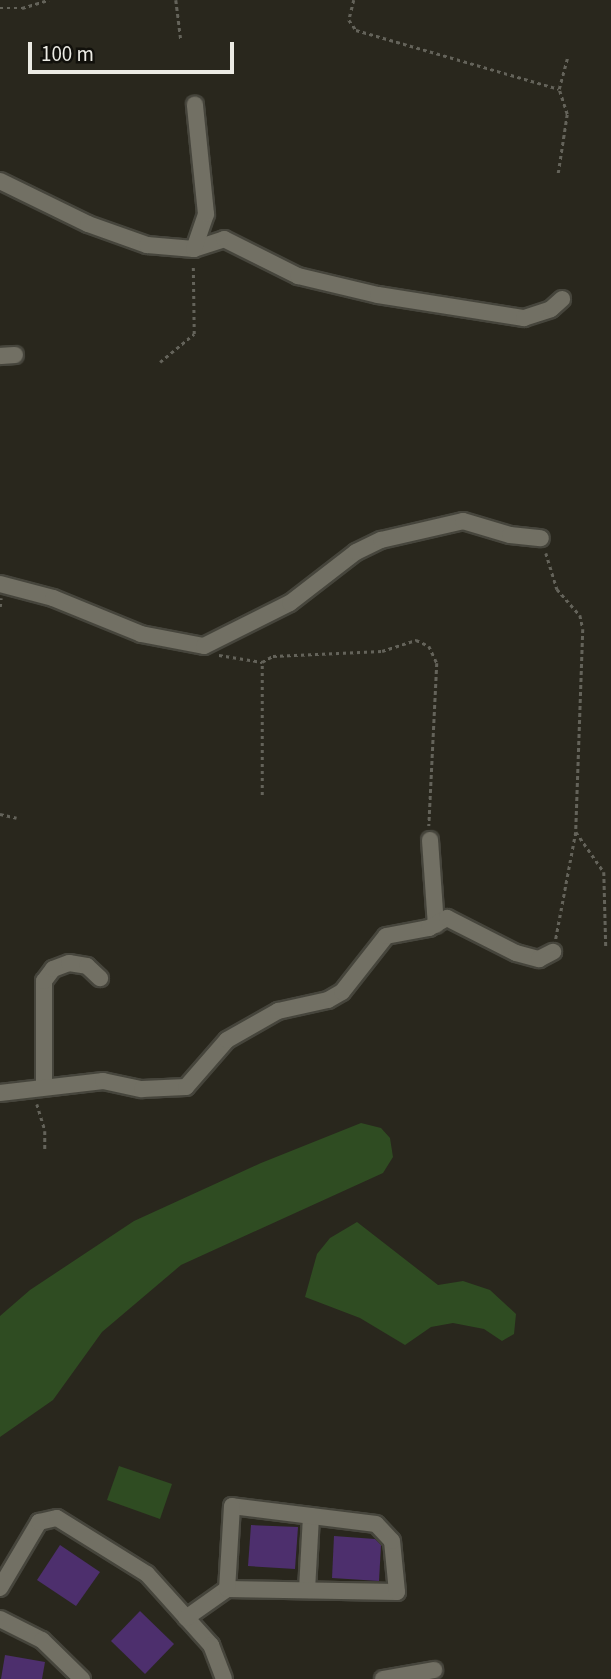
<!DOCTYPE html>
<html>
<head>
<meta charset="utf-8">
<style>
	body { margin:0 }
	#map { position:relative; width:611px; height:1679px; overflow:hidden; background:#29271d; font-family:"Source Sans 3",sans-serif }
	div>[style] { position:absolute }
	.green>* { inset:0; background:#2f4c22 }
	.building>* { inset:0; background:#4d2f6d }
	.path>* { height:2.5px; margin-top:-1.25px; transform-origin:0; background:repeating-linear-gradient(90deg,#64635a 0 3.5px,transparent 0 7px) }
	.roads { filter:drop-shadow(2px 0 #46453c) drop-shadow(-2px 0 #46453c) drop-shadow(0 2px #46453c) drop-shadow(0 -2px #46453c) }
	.street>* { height:16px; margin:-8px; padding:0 8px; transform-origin:8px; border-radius:8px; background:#727064 }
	span { translate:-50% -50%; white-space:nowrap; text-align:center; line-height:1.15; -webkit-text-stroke:5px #11100b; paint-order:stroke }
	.scale { position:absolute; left:28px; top:42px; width:206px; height:32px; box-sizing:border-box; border:4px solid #ecebe4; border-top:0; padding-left:9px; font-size:21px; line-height:24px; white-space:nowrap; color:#ecebe4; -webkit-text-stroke:5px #11100b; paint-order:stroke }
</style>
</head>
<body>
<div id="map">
	<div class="green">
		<div style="clip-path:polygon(361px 1123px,381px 1128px,390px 1138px,393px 1157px,383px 1173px,181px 1265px,102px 1332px,53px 1400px,0 1437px,0 1316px,30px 1290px,134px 1221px,261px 1163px)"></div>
		<div style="clip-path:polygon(357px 1222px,438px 1285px,463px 1281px,490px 1290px,516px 1314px,514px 1334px,502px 1341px,484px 1329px,453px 1323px,431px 1327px,405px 1345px,360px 1318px,305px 1297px,317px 1254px,330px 1238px)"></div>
		<div style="clip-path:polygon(119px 1466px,172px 1484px,160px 1519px,107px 1500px)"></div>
	</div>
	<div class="building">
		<div style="clip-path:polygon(251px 1525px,298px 1527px,295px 1569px,248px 1566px)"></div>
		<div style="clip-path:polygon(334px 1536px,375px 1539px,381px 1545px,379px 1581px,332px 1578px)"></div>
		<div style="clip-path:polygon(60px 1545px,100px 1572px,76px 1606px,37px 1580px)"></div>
		<div style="clip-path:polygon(140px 1611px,174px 1644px,145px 1674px,111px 1641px)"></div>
		<div style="clip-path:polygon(5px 1655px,45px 1662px,42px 1679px,1px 1679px)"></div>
	</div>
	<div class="path">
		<div style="left:176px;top:0;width:40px;rotate:82.9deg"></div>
		<div style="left:354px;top:0;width:21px;rotate:104deg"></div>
		<div style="left:349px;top:20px;width:12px;rotate:55deg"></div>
		<div style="left:356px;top:30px;width:211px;rotate:16.2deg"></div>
		<div style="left:0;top:8px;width:22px"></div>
		<div style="left:22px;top:8px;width:28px;rotate:-17deg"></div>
		<div style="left:558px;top:173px;width:60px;rotate:-81.3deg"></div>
		<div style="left:567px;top:114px;width:26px;rotate:-108deg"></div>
		<div style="left:559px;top:89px;width:34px;rotate:-75deg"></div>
		<div style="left:160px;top:362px;width:44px;rotate:-39.5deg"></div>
		<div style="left:194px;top:334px;width:70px;rotate:-90.8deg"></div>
		<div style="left:546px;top:553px;width:38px;rotate:73deg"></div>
		<div style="left:557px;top:589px;width:35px;rotate:49deg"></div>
		<div style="left:580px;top:615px;width:14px;rotate:78deg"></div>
		<div style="left:583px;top:629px;width:203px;rotate:92deg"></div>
		<div style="left:576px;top:832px;width:109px;rotate:100.6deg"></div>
		<div style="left:0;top:607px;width:9px;rotate:-84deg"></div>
		<div style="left:219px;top:655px;width:44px;rotate:9.2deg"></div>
		<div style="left:262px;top:662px;width:13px;rotate:-29deg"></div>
		<div style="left:273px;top:656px;width:109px;rotate:-2.6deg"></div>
		<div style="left:382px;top:651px;width:36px;rotate:-18deg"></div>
		<div style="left:416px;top:640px;width:14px;rotate:25deg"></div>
		<div style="left:429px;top:646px;width:19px;rotate:65deg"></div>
		<div style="left:437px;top:663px;width:163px;rotate:92.8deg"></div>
		<div style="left:262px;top:795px;width:133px;rotate:-90deg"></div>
		<div style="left:0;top:814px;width:17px;rotate:13deg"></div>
		<div style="left:576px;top:832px;width:49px;rotate:55deg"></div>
		<div style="left:604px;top:872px;width:74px;rotate:88.5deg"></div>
		<div style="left:37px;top:1104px;width:28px;rotate:73deg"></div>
		<div style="left:45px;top:1131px;width:20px;rotate:90deg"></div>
	</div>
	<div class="roads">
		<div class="street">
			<div style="left:0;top:181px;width:98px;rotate:26deg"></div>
			<div style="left:88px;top:224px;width:63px;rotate:19.6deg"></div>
			<div style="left:147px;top:245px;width:47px;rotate:4.9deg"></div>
			<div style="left:194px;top:249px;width:32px;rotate:-18deg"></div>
			<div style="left:224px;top:239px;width:83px;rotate:26.6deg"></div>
			<div style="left:298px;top:276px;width:82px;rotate:13.4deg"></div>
			<div style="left:378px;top:295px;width:148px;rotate:9deg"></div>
			<div style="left:524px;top:318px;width:28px;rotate:-18deg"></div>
			<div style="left:551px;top:309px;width:15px;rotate:-42deg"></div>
			<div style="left:194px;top:249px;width:37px;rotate:-71deg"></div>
			<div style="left:206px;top:214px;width:110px;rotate:-95.8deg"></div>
			<div style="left:0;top:356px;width:15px;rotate:-4deg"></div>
			<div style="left:0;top:584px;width:55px;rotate:14.8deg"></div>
			<div style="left:53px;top:598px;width:95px;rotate:22.2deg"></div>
			<div style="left:141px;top:634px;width:64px;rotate:10.8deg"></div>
			<div style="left:204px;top:646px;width:96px;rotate:-26.6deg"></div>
			<div style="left:290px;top:603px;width:83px;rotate:-37.7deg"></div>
			<div style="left:356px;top:552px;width:28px;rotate:-26deg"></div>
			<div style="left:381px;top:540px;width:84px;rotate:-13deg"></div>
			<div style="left:463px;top:521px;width:49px;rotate:16.6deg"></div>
			<div style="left:510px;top:535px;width:31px;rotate:6deg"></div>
			<div style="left:430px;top:840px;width:85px;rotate:86deg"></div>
			<div style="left:44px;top:1085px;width:104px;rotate:-90deg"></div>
			<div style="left:44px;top:981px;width:15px;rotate:-53deg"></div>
			<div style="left:53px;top:969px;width:17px;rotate:-21deg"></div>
			<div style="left:69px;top:963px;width:18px;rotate:9deg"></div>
			<div style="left:87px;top:966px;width:18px;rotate:43deg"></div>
			<div style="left:0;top:1093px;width:104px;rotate:-6.6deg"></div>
			<div style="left:103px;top:1081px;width:40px;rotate:12deg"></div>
			<div style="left:142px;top:1089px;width:44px;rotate:-2.6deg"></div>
			<div style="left:186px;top:1087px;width:62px;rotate:-48.9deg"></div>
			<div style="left:227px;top:1040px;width:59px;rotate:-29.6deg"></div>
			<div style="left:278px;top:1011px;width:51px;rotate:-12.4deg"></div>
			<div style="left:328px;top:1000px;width:16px;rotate:-30deg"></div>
			<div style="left:342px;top:992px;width:71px;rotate:-51.8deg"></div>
			<div style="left:386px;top:936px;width:44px;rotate:-10.5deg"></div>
			<div style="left:429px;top:928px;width:21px;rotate:-29deg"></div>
			<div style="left:447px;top:918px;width:77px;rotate:26.9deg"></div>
			<div style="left:516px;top:953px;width:24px;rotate:15deg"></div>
			<div style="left:539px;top:959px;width:16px;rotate:-27deg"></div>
			<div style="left:0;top:1588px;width:77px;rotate:-59.4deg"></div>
			<div style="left:39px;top:1522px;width:18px;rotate:-13deg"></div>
			<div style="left:57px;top:1518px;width:106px;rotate:31.9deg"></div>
			<div style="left:147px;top:1574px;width:96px;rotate:48deg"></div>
			<div style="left:211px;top:1645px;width:36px;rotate:69deg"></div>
			<div style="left:307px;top:1590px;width:74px;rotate:-86.9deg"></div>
			<div style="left:186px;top:1618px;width:50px;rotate:-35.3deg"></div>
			<div style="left:227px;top:1589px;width:170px;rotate:1deg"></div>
			<div style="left:397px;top:1592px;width:51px;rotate:-95.6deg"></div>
			<div style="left:392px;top:1541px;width:23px;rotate:-133deg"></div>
			<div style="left:376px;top:1524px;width:145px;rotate:-172.9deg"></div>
			<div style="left:232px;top:1506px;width:83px;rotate:93.4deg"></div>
			<div style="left:0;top:1619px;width:47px;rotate:26.6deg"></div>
			<div style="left:42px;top:1640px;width:56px;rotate:44.3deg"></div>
			<div style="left:383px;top:1679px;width:52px;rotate:-10deg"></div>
		</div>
	</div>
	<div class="scale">100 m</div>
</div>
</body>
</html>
